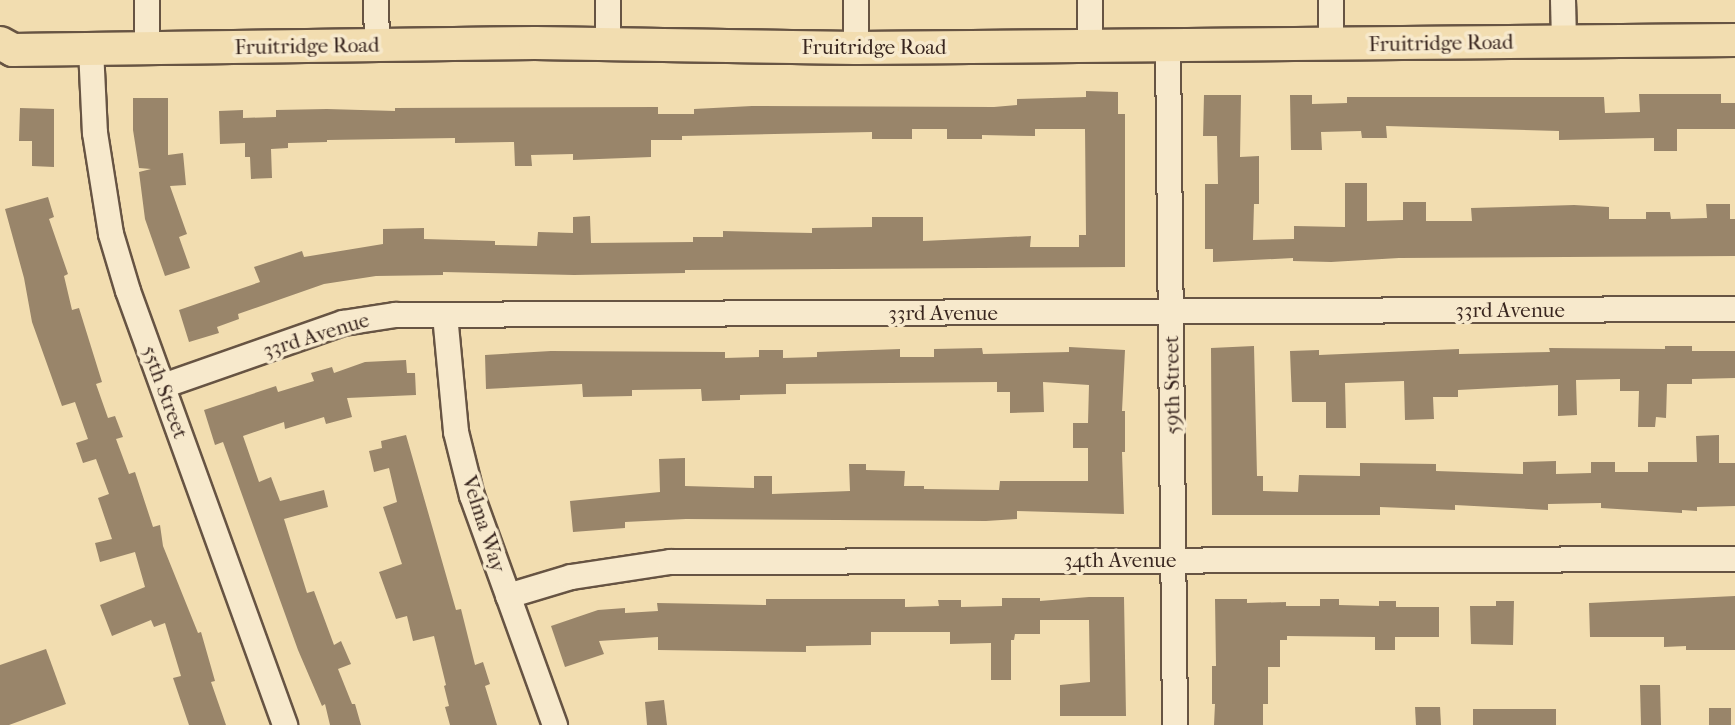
<!DOCTYPE html>
<html>
<head>
<meta charset="utf-8">
<style>
	body { margin:0 }
	#map { position:relative; width:1735px; height:725px; overflow:hidden; background:#f2ddb0; font-family:"IM FELL French Canon",serif }
	div>[style] { position:absolute }
	.building>* { inset:0; background:#99856a }
	.roads { filter:drop-shadow(2px 0 #675443) drop-shadow(-2px 0 #675443) drop-shadow(0 2px #675443) drop-shadow(0 -2px #675443) }
	.minor>* { height:24px; margin:-12px; padding:0 12px; transform-origin:12px; border-radius:12px; background:#f7e9cc }
	.major>* { height:32px; margin:-16px; padding:0 16px; transform-origin:16px; border-radius:16px; background:#f2ddb0 }
	span { translate:-50% -50%; white-space:nowrap; text-align:center; line-height:1.15; -webkit-text-stroke:7px #f7e9cc; paint-order:stroke }
	.street-label { font-size:21px; color:#39261f }
</style>
</head>
<body>
<div id="map">
	<div class="building">
		<div style="clip-path:polygon(1086px 91px,1118px 92px,1118px 114px,1125px 114px,1125px 267px,685px 270px,685px 273px,574px 275px,443px 272px,443px 275px,376px 276px,324px 284px,238px 314px,239px 319px,217px 327px,219px 333px,189px 342px,179px 310px,260px 282px,254px 267px,302px 251px,304px 257px,383px 244px,383px 229px,424px 228px,424px 239px,495px 241px,495px 245px,537px 246px,538px 232px,573px 233px,573px 217px,590px 216px,591px 243px,693px 242px,693px 237px,723px 237px,723px 231px,812px 233px,812px 228px,872px 227px,872px 217px,923px 217px,923px 241px,1031px 236px,1030px 247px,1079px 247px,1079px 235px,1086px 235px,1085px 129px,1035px 129px,1035px 136px,982px 135px,982px 139px,947px 139px,947px 129px,912px 129px,912px 139px,872px 139px,872px 132px,682px 136px,682px 140px,651px 140px,651px 157px,573px 160px,573px 154px,531px 155px,532px 166px,515px 166px,514px 142px,455px 143px,455px 138px,327px 140px,327px 142px,288px 143px,288px 148px,271px 149px,272px 178px,251px 179px,250px 157px,245px 157px,245px 143px,220px 144px,219px 111px,243px 110px,243px 118px,276px 117px,276px 110px,327px 109px,395px 111px,395px 108px,658px 107px,658px 114px,694px 114px,694px 109px,752px 106px,994px 107px,1017px 105px,1017px 99px,1086px 97px)"></div>
		<div style="clip-path:polygon(1639px 94px,1721px 94px,1721px 103px,1735px 103px,1735px 129px,1677px 129px,1677px 151px,1654px 151px,1654px 138px,1559px 140px,1559px 131px,1386px 126px,1387px 138px,1362px 138px,1361px 131px,1321px 132px,1322px 150px,1291px 150px,1290px 95px,1312px 95px,1312px 104px,1347px 103px,1347px 97px,1604px 97px,1605px 113px,1640px 112px)"></div>
		<div style="clip-path:polygon(1204px 95px,1241px 95px,1240px 157px,1259px 156px,1259px 204px,1254px 204px,1253px 240px,1294px 239px,1294px 226px,1345px 227px,1345px 183px,1367px 183px,1367px 221px,1403px 220px,1403px 202px,1426px 202px,1426px 221px,1472px 221px,1471px 208px,1574px 205px,1609px 207px,1609px 219px,1646px 219px,1646px 212px,1670px 212px,1671px 219px,1707px 218px,1706px 204px,1730px 204px,1730px 219px,1735px 219px,1735px 256px,1399px 258px,1331px 262px,1293px 261px,1293px 258px,1213px 262px,1213px 249px,1205px 249px,1205px 184px,1218px 184px,1217px 136px,1203px 136px)"></div>
		<div style="clip-path:polygon(133px 98px,168px 98px,168px 155px,183px 153px,186px 185px,170px 186px,187px 234px,179px 237px,190px 268px,165px 276px,145px 219px,139px 172px,151px 169px,139px 168px,133px 130px)"></div>
		<div style="clip-path:polygon(20px 108px,54px 109px,54px 167px,32px 166px,32px 141px,19px 141px)"></div>
		<div style="clip-path:polygon(48px 197px,54px 217px,49px 219px,68px 274px,64px 276px,72px 310px,79px 308px,102px 382px,96px 384px,108px 418px,115px 416px,123px 437px,116px 439px,129px 474px,135px 472px,153px 527px,160px 525px,163px 546px,198px 633px,201px 632px,215px 681px,211px 682px,226px 725px,189px 725px,173px 678px,181px 676px,165px 623px,154px 627px,151px 620px,112px 636px,100px 605px,145px 587px,135px 552px,100px 562px,95px 543px,112px 539px,98px 498px,109px 494px,96px 459px,83px 463px,76px 443px,88px 439px,75px 402px,62px 406px,32px 322px,24px 278px,5px 209px)"></div>
		<div style="clip-path:polygon(1254px 346px,1257px 476px,1263px 476px,1263px 491px,1298px 492px,1299px 475px,1360px 476px,1360px 463px,1436px 464px,1436px 471px,1523px 474px,1523px 462px,1556px 461px,1556px 474px,1591px 473px,1591px 462px,1615px 462px,1615px 472px,1648px 472px,1648px 462px,1697px 462px,1696px 436px,1719px 435px,1719px 463px,1735px 463px,1735px 506px,1697px 507px,1697px 511px,1682px 510px,1682px 513px,1601px 508px,1601px 503px,1548px 504px,1548px 510px,1455px 505px,1455px 510px,1380px 507px,1380px 515px,1212px 515px,1211px 348px)"></div>
		<div style="clip-path:polygon(1665px 346px,1692px 346px,1692px 351px,1735px 351px,1735px 378px,1692px 379px,1692px 384px,1667px 384px,1666px 418px,1656px 417px,1655px 427px,1638px 427px,1639px 391px,1620px 391px,1620px 379px,1576px 380px,1577px 415px,1558px 416px,1558px 385px,1458px 390px,1458px 397px,1433px 397px,1434px 419px,1405px 420px,1404px 381px,1345px 383px,1346px 428px,1326px 428px,1326px 402px,1292px 402px,1290px 351px,1319px 350px,1319px 355px,1459px 349px,1459px 354px,1550px 352px,1549px 348px,1665px 349px)"></div>
		<div style="clip-path:polygon(1069px 347px,1125px 350px,1122px 411px,1125px 411px,1125px 452px,1122px 452px,1124px 514px,1017px 511px,1017px 519px,986px 521px,686px 519px,625px 522px,625px 528px,573px 532px,570px 501px,660px 492px,659px 459px,685px 458px,685px 486px,754px 488px,754px 476px,772px 476px,772px 494px,850px 491px,849px 464px,866px 464px,866px 470px,905px 471px,904px 486px,924px 486px,924px 489px,999px 490px,1000px 481px,1088px 481px,1088px 448px,1073px 448px,1073px 423px,1088px 423px,1089px 385px,1043px 382px,1044px 412px,1010px 413px,1010px 392px,997px 392px,997px 382px,786px 384px,786px 394px,740px 395px,740px 400px,702px 401px,701px 389px,632px 390px,632px 396px,583px 397px,582px 384px,486px 389px,485px 355px,551px 351px,725px 352px,725px 358px,759px 357px,759px 350px,783px 350px,783px 358px,817px 357px,817px 352px,900px 349px,900px 357px,934px 357px,934px 349px,982px 348px,983px 354px,1069px 352px)"></div>
		<div style="clip-path:polygon(406px 360px,407px 373px,415px 373px,416px 395px,347px 398px,352px 417px,326px 424px,324px 417px,285px 429px,284px 422px,243px 436px,259px 482px,271px 477px,280px 501px,324px 490px,328px 507px,284px 519px,307px 593px,314px 591px,334px 645px,341px 641px,351px 664px,338px 669px,352px 704px,355px 704px,361px 725px,330px 725px,325px 704px,322px 706px,298px 650px,223px 442px,215px 445px,204px 410px,276px 386px,278px 392px,314px 381px,311px 373px,332px 367px,334px 373px,365px 362px)"></div>
		<div style="clip-path:polygon(406px 435px,456px 610px,461px 609px,475px 665px,483px 662px,490px 684px,485px 686px,497px 725px,450px 725px,445px 707px,449px 706px,444px 686px,446px 685px,434px 636px,413px 641px,407px 616px,396px 619px,379px 572px,402px 564px,383px 507px,397px 502px,389px 468px,374px 472px,369px 451px,382px 448px,381px 441px)"></div>
		<div style="clip-path:polygon(1735px 596px,1735px 650px,1686px 650px,1686px 646px,1664px 647px,1664px 637px,1590px 637px,1589px 603px)"></div>
		<div style="clip-path:polygon(1089px 597px,1124px 597px,1126px 716px,1060px 716px,1060px 685px,1090px 682px,1089px 620px,1040px 620px,1040px 634px,1015px 634px,1014px 640px,1011px 640px,1011px 680px,991px 680px,991px 643px,950px 644px,950px 632px,871px 632px,871px 645px,806px 646px,806px 652px,658px 650px,658px 637px,599px 641px,604px 654px,565px 667px,551px 626px,598px 610px,625px 608px,625px 613px,658px 611px,657px 603px,766px 605px,766px 599px,905px 599px,905px 607px,939px 606px,938px 600px,961px 600px,961px 607px,1002px 606px,1002px 598px,1040px 598px,1040px 601px)"></div>
		<div style="clip-path:polygon(1215px 599px,1247px 599px,1247px 603px,1286px 602px,1286px 606px,1320px 606px,1320px 599px,1339px 599px,1339px 605px,1379px 606px,1379px 601px,1396px 601px,1396px 607px,1439px 607px,1439px 637px,1395px 637px,1395px 650px,1375px 650px,1375px 637px,1287px 636px,1287px 640px,1280px 640px,1280px 667px,1268px 667px,1268px 704px,1263px 704px,1263px 725px,1214px 725px,1215px 704px,1212px 704px,1212px 666px,1216px 666px)"></div>
		<div style="clip-path:polygon(1496px 601px,1514px 601px,1513px 645px,1471px 644px,1470px 606px,1496px 606px)"></div>
		<div style="clip-path:polygon(46px 649px,66px 704px,9px 725px,0 725px,0 665px)"></div>
		<div style="clip-path:polygon(1640px 685px,1660px 685px,1661px 725px,1641px 725px)"></div>
		<div style="clip-path:polygon(664px 700px,667px 725px,647px 725px,645px 702px)"></div>
		<div style="clip-path:polygon(1415px 707px,1440px 707px,1441px 725px,1416px 725px)"></div>
		<div style="clip-path:polygon(1709px 708px,1731px 708px,1731px 725px,1709px 725px)"></div>
		<div style="clip-path:polygon(1473px 709px,1556px 709px,1556px 725px,1473px 725px)"></div>
	</div>
	<div class="roads">
		<div class="minor">
			<div style="left:376px;top:0;width:45px;rotate:88.7deg"></div>
			<div style="left:608px;top:0;width:43px;rotate:90deg"></div>
			<div style="left:856px;top:0;width:48px;rotate:90deg"></div>
			<div style="left:1090px;top:0;width:46px;rotate:90deg"></div>
			<div style="left:1331px;top:0;width:44px;rotate:90deg"></div>
			<div style="left:1563px;top:0;width:42px;rotate:88.6deg"></div>
			<div style="left:1168px;top:46px;width:679px;rotate:89.41deg"></div>
			<div style="left:147px;top:48px;width:48px;rotate:-90deg"></div>
			<div style="left:91px;top:49px;width:84px;rotate:87.3deg"></div>
			<div style="left:95px;top:133px;width:102px;rotate:81deg"></div>
			<div style="left:111px;top:234px;width:59px;rotate:73.4deg"></div>
			<div style="left:128px;top:291px;width:462px;rotate:70.1deg"></div>
			<div style="left:445px;top:315px;width:118px;rotate:84.6deg"></div>
			<div style="left:456px;top:432px;width:66px;rotate:76deg"></div>
			<div style="left:472px;top:496px;width:244px;rotate:70.1deg"></div>
			<div style="left:163px;top:386px;width:191px;rotate:-19.3deg"></div>
			<div style="left:343px;top:323px;width:53px;rotate:-8.7deg"></div>
			<div style="left:395px;top:315px;width:1340px;rotate:-0.26deg"></div>
			<div style="left:508px;top:596px;width:66px;rotate:-16.8deg"></div>
			<div style="left:571px;top:577px;width:100px;rotate:-8.6deg"></div>
			<div style="left:670px;top:562px;width:1065px;rotate:-0.16deg"></div>
		</div>
		<div class="major">
			<div style="left:0;top:43px;width:15px;rotate:28deg"></div>
			<div style="left:13px;top:50px;width:522px;rotate:-0.77deg"></div>
			<div style="left:535px;top:43px;width:321px;rotate:0.9deg"></div>
			<div style="left:856px;top:48px;width:879px;rotate:-0.52deg"></div>
		</div>
	</div>
	<div class="street-label">
		<span style="left:1441px;top:43px;rotate:-1deg">Fruitridge Road</span>
		<span style="left:307px;top:46px;rotate:-1deg">Fruitridge Road</span>
		<span style="left:874px;top:47px">Fruitridge Road</span>
		<span style="left:1510px;top:310px">33rd Avenue</span>
		<span style="left:943px;top:313px">33rd Avenue</span>
		<span style="left:316px;top:335px;rotate:-17deg">33rd Avenue</span>
		<span style="left:1172px;top:385px;rotate:-91deg">59th Street</span>
		<span style="left:165px;top:392px;rotate:70deg">55th Street</span>
		<span style="left:484px;top:524px;rotate:72deg">Velma Way</span>
		<span style="left:1120px;top:560px">34th Avenue</span>
	</div>
</div>
</body>
</html>
